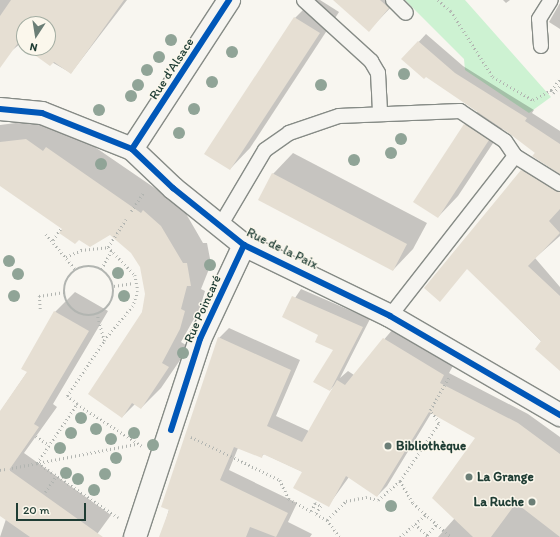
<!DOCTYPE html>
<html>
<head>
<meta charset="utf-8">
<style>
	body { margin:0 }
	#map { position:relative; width:560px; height:537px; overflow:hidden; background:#f8f6f0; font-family:Itim,sans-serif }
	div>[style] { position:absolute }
	.green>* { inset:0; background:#cdf2d2 }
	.shadow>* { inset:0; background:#0003 }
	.building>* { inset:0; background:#e6dfd3 }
	.path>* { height:2.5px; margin-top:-1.25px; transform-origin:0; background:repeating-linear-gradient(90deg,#b2b5b1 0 1px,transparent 0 4px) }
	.path>.ring { margin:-1.25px; padding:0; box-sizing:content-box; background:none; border:2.5px solid #b2b5b1; border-radius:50% }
	.roads { filter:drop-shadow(1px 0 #868b86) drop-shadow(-1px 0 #868b86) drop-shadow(0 1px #868b86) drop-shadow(0 -1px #868b86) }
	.service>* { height:14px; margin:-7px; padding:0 7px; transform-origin:7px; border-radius:7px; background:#f6f5f1 }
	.minor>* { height:22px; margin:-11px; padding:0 11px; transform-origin:11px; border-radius:11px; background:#f6f5f1 }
	.tertiary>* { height:22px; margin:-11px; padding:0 11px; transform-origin:11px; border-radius:11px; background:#f6f5f1 }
	.cycleway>* { height:6px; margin:-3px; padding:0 3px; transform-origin:3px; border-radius:3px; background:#0057b8 }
	.trees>* { width:12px; height:12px; margin:-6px; border-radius:50%; background:#90a497 }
	.dots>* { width:11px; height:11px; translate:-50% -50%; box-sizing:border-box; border:2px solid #fbf7ec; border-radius:50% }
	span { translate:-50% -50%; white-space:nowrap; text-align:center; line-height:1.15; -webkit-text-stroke:3px #fbf7ec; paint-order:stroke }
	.street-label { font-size:13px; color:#1f3d34 }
	.poi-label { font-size:13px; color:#1f3d34; font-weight:700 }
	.left { translate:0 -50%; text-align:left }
	.right { translate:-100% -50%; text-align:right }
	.north { position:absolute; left:16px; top:16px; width:40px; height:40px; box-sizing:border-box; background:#fbf7ec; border:1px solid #a3ada2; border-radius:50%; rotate:192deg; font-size:11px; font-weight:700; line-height:16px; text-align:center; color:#1f3d34 }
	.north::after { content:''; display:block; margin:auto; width:14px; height:18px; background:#6b7e76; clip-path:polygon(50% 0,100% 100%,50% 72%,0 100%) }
	.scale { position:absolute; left:16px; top:503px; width:70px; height:18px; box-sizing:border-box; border:2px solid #1f3d34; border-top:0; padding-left:5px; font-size:12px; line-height:14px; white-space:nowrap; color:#1f3d34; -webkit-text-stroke:3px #fbf7ec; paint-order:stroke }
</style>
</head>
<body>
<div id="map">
	<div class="green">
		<div style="clip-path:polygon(405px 0,465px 0,551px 97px,529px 113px,465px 70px,464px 59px)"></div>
	</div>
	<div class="shadow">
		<div style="clip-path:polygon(0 0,127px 0,71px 73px,27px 48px,48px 48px,48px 24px,24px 24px,24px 46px,20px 44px,0 60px)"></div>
		<div style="clip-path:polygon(313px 0,320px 0,339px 12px,250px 148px,230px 169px,206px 153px,295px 18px)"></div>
		<div style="clip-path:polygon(334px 0,398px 0,369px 30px)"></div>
		<div style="clip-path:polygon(503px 0,510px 0,506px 3px)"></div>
		<div style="clip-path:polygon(560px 3px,560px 29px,549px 22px)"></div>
		<div style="clip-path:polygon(426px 34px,463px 66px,534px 110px,532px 113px,560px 131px,560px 174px,533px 156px,536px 152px,503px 128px,458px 196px,438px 217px,465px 125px,478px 111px,403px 59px)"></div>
		<div style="clip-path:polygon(47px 119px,67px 128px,162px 193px,164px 190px,181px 205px,203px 243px,207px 243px,211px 264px,201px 289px,205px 291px,200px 308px,181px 342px,189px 347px,161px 388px,141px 408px,135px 404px,122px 417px,146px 294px,141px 267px,132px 252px,110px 233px,64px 228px,0 184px,0 125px)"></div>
		<div style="clip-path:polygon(293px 153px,427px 223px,413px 249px,393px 270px,273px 174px)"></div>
		<div style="clip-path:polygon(529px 163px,560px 181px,560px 236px,535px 258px,560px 287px,560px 360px,468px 268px,425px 288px)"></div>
		<div style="clip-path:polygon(301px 289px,370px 319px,340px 378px,348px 371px,354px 375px,393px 329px,454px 364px,449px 373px,528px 414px,560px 437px,560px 537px,438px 537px,455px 518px,476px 437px,432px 412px,387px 486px,377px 496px,349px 477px,328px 506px,303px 472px,264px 454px,262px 456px,238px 448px,229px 470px,297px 503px,288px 522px,312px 534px,310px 537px,161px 537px,219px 338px,229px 328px,300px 360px,276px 416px,309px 431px,335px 385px,330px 390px,334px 350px,319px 334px,283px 316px)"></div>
		<div style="clip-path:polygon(75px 292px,108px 311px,53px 404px,57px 407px,24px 453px,111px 515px,95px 537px,0 537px,6px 519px,0 514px,0 484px,10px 470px,0 463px,0 412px,28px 371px,55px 312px)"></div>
	</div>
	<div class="building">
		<div style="clip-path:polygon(11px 0,124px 0,71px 74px,54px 62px,50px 66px,25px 48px,48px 48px,48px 24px,24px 24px,24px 47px,18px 43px,0 68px,0 16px)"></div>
		<div style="clip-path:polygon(333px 0,380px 0,389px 8px,369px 32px)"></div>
		<div style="clip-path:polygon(294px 17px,320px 33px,230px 170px,204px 154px)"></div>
		<div style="clip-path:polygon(418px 41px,455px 73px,527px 118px,525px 121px,560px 144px,560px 174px,532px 156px,535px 153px,510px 134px,426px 77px,424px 79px,401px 59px)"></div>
		<div style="clip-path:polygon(464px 124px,489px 140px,438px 218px,413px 202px)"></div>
		<div style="clip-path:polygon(26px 139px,43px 151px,46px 147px,141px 213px,143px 210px,161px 226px,183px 263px,187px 263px,191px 286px,187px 286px,181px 309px,185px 311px,180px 329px,162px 363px,169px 367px,141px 409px,132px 403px,122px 418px,88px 394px,142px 312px,145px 294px,140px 267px,131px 253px,110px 235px,90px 247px,79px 240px,75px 244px,59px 233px,62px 229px,0 186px,0 142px)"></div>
		<div style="clip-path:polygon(521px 170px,560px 192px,560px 209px,549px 221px,560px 233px,528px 266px,560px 296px,560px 371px,535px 349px,541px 341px,467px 269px,440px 302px,424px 288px)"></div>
		<div style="clip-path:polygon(272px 173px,407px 244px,393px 271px,258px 200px)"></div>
		<div style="clip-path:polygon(292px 296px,363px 327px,330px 391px,313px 382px,333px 350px,315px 342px,318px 335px,282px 317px)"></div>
		<div style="clip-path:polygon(54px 311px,89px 331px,34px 424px,39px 427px,9px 470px,103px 537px,30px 537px,0 516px,0 411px,27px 372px,21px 369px)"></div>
		<div style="clip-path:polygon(218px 337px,291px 370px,267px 426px,302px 442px,337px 380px,345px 385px,383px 338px,444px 375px,440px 383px,518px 423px,560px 454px,560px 537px,516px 503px,491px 537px,473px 537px,432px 498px,475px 438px,429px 412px,377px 497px,346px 476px,329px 507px,293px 488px,302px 472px,263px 454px,262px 458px,234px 447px,220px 480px,288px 513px,276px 537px,250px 527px,246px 537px,159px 537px,169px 510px,161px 507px)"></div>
	</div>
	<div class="path">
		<div style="left:438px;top:0;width:17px;rotate:40deg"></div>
		<div style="left:451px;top:11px;width:78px;rotate:57.5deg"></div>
		<div style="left:493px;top:77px;width:46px;rotate:29.9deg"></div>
		<div style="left:533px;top:100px;width:21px;rotate:-29deg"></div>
		<div style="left:551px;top:90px;width:14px;rotate:-51deg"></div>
		<div style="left:551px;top:90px;width:4px;rotate:56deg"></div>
		<div style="left:553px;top:93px;width:10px;rotate:-45deg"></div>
		<div style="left:131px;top:211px;width:23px;rotate:-56deg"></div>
		<div style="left:46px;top:234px;width:47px;rotate:50.2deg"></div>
		<div style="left:53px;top:240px;width:14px;rotate:-56deg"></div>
		<div style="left:108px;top:247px;width:33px;rotate:-57deg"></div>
		<div style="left:66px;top:257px;width:17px;rotate:-25deg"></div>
		<div style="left:81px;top:250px;width:27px;rotate:-6deg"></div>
		<div style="left:108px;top:247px;width:39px;rotate:46deg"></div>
		<div style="left:135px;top:275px;width:16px;rotate:79deg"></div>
		<div style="left:138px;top:291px;width:16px;rotate:108deg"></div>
		<div style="left:133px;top:306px;width:45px;rotate:129.6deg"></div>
		<div class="ring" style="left:64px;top:266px;width:47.5px;height:47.5px"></div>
		<div style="left:101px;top:269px;width:22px;rotate:-60deg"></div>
		<div style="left:114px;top:286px;width:18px;rotate:-9deg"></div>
		<div style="left:40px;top:309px;width:13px;rotate:-94deg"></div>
		<div style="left:39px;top:296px;width:26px;rotate:-9deg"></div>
		<div style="left:77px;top:404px;width:13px;rotate:-141deg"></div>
		<div style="left:67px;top:396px;width:66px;rotate:-56.1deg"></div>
		<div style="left:104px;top:341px;width:27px;rotate:-105deg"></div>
		<div style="left:36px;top:436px;width:16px;rotate:35deg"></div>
		<div style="left:191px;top:437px;width:99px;rotate:25.8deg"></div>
		<div style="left:280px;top:480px;width:21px;rotate:65deg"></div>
		<div style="left:289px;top:499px;width:25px;rotate:29deg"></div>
		<div style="left:311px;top:511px;width:9px;rotate:-63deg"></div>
		<div style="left:315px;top:503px;width:7px;rotate:27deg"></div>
		<div style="left:321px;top:506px;width:9px;rotate:122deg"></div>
		<div style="left:316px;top:514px;width:13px;rotate:29deg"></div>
		<div style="left:327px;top:520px;width:21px;rotate:53deg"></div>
		<div style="left:12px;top:468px;width:126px;rotate:-11deg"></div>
		<div style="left:0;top:470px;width:5px;rotate:-11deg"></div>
		<div style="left:400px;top:481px;width:26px;rotate:59deg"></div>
		<div style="left:413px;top:503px;width:51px;rotate:41.8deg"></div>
		<div style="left:45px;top:492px;width:19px;rotate:-55deg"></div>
		<div style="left:118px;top:518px;width:98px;rotate:-145.8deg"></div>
		<div style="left:37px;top:463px;width:71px;rotate:-55.9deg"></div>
		<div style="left:77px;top:404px;width:77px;rotate:32.9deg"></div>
		<div style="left:327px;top:520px;width:27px;rotate:-45deg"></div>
		<div style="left:346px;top:501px;width:20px;rotate:-11deg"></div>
		<div style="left:366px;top:497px;width:12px;rotate:14deg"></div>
		<div style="left:378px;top:500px;width:29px;rotate:-41deg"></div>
		<div style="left:400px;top:481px;width:70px;rotate:-56.1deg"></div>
		<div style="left:439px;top:423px;width:16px;rotate:-125deg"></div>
		<div style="left:430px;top:410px;width:39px;rotate:-60deg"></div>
		<div style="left:415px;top:524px;width:19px;rotate:43deg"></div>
		<div style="left:427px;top:535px;width:15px;rotate:-48deg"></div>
		<div style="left:400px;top:537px;width:35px;rotate:-41deg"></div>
	</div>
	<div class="roads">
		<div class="service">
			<div style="left:304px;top:0;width:91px;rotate:42.3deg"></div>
			<div style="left:371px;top:61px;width:14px;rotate:60deg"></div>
			<div style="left:378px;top:73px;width:39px;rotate:87deg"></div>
			<div style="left:393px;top:0;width:18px;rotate:45deg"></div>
			<div style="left:541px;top:46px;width:27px;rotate:-94deg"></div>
			<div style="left:539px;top:19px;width:22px;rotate:-58deg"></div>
			<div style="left:220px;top:226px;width:88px;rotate:-59.4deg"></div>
			<div style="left:265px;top:150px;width:29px;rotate:-35deg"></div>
			<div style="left:289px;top:133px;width:53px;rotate:-18.8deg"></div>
			<div style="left:339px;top:116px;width:121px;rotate:-2.4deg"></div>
			<div style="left:460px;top:111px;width:54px;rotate:33.7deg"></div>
			<div style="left:505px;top:141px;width:18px;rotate:56deg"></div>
			<div style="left:515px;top:156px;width:53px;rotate:31.9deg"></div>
			<div style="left:390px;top:316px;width:203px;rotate:-52deg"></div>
		</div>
		<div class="minor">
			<div style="left:0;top:109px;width:42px;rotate:5.4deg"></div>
			<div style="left:42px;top:113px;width:97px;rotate:21.8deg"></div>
			<div style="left:132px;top:149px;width:57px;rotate:43.6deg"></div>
			<div style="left:173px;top:188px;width:91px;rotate:38.8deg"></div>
			<div style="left:132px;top:149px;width:178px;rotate:-56.9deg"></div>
		</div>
		<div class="tertiary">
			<div style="left:135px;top:537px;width:208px;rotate:-71.8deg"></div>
			<div style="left:200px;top:339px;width:104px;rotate:-64.9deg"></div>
			<div style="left:244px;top:245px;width:162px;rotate:25.9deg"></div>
			<div style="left:390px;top:316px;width:197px;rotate:30.2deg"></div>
		</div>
	</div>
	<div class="cycleway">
		<div style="left:0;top:109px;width:42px;rotate:5.4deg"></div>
		<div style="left:42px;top:113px;width:97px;rotate:21.8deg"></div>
		<div style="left:132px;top:149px;width:57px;rotate:43.6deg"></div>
		<div style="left:173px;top:188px;width:91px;rotate:38.8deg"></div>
		<div style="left:244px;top:245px;width:162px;rotate:25.9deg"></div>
		<div style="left:390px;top:316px;width:197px;rotate:30.2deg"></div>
		<div style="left:132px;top:149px;width:178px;rotate:-56.9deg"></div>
		<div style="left:171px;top:430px;width:96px;rotate:-72.3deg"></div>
		<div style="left:200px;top:339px;width:104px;rotate:-64.9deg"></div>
	</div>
	<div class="trees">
		<div style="left:171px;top:40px"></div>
		<div style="left:232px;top:52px"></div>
		<div style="left:159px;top:57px"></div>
		<div style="left:147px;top:70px"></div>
		<div style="left:404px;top:74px"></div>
		<div style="left:212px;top:82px"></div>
		<div style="left:138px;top:85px"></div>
		<div style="left:321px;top:85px"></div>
		<div style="left:131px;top:96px"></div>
		<div style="left:194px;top:109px"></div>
		<div style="left:99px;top:110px"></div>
		<div style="left:179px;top:133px"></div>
		<div style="left:401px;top:139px"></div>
		<div style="left:391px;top:153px"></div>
		<div style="left:354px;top:160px"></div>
		<div style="left:101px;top:164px"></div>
		<div style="left:9px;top:261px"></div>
		<div style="left:210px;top:265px"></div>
		<div style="left:118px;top:273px"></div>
		<div style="left:18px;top:274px"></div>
		<div style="left:14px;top:296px"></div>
		<div style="left:124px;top:296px"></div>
		<div style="left:183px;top:353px"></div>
		<div style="left:81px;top:418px"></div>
		<div style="left:96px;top:429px"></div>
		<div style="left:71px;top:433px"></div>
		<div style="left:134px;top:433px"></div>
		<div style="left:111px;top:439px"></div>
		<div style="left:153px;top:445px"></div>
		<div style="left:60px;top:448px"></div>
		<div style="left:116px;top:458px"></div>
		<div style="left:66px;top:473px"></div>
		<div style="left:105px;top:474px"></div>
		<div style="left:78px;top:479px"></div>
		<div style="left:94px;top:490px"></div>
		<div style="left:391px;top:506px"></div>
	</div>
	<div class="dots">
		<div style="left:388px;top:446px;background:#6b7e76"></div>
		<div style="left:469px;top:477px;background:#6b7e76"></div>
		<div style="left:532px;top:502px;background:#6b7e76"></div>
	</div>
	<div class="street-label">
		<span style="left:172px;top:69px;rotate:-57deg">Rue d'Alsace</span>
		<span style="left:282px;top:249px;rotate:26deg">Rue de la Paix</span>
		<span style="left:203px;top:309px;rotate:-66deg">Rue Poincaré</span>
	</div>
	<div class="poi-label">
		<span class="left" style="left:396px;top:446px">Bibliothèque</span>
		<span class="left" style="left:477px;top:477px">La Grange</span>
		<span class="right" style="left:524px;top:502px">La Ruche</span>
	</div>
	<div class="north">N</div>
	<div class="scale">20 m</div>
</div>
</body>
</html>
